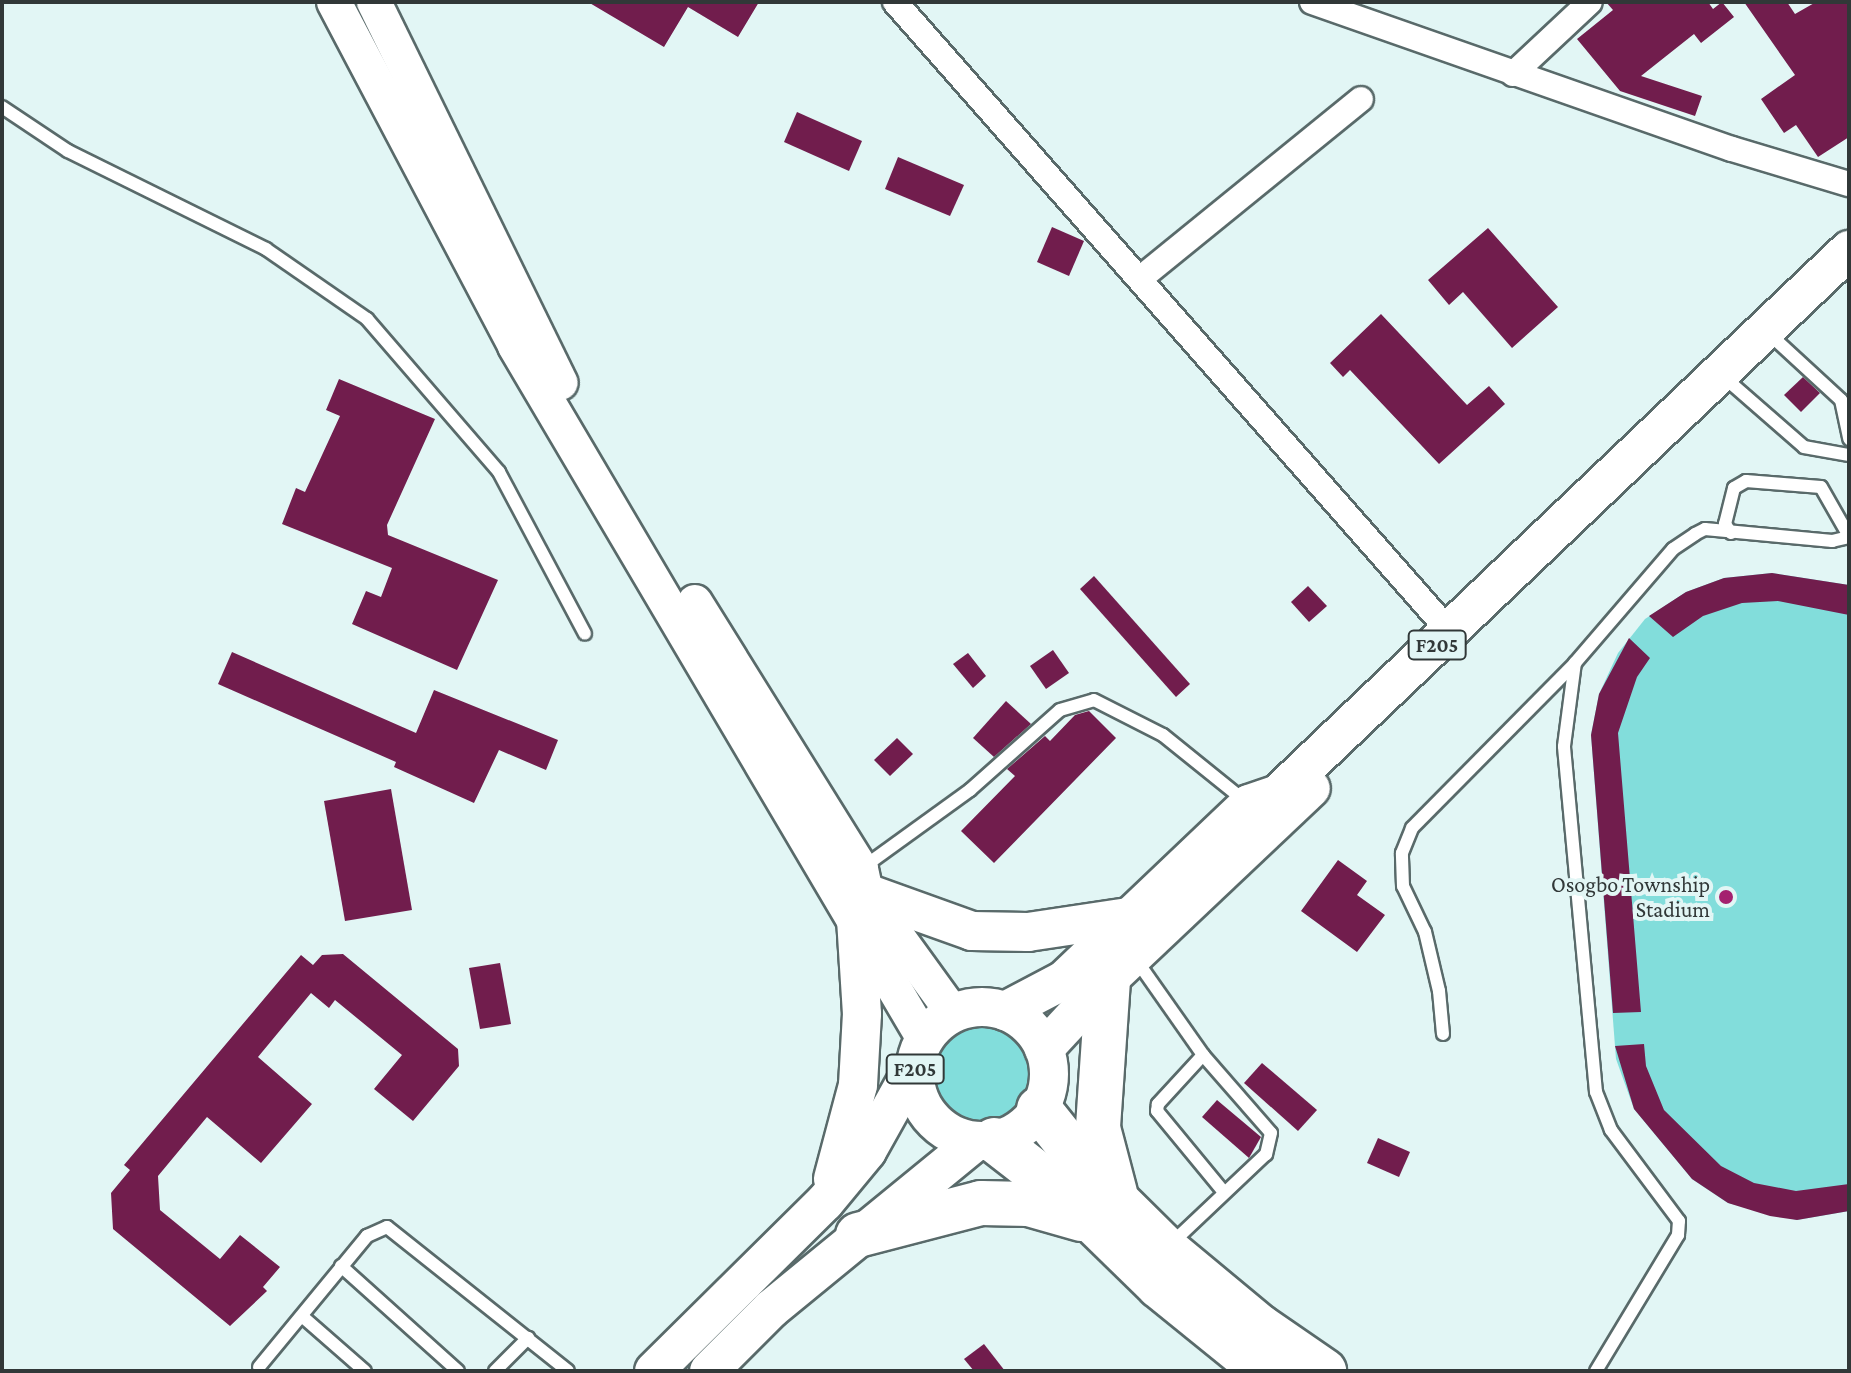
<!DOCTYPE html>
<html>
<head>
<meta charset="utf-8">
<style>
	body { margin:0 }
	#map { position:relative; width:1851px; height:1373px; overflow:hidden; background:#e2f6f5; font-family:"Crimson Pro",serif }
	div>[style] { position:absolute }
	.green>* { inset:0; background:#82dddb }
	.round { border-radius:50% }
	.building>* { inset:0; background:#711d4d }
	.roads { filter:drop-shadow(2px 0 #596a6a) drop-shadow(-2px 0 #596a6a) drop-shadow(0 2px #596a6a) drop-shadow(0 -2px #596a6a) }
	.lane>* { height:12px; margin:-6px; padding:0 6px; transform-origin:6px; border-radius:6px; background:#fff }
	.street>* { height:24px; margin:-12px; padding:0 12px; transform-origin:12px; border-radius:12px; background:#fff }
	.secondary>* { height:34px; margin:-17px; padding:0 17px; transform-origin:17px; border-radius:17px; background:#fff }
	.primary>* { height:38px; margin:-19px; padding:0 19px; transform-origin:19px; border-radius:19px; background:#fff }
	.primary>.ring { margin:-19px; padding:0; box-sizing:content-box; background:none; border:38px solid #fff; border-radius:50% }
	.highway>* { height:44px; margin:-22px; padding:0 22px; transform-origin:22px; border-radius:22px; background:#fff }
	.dots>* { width:22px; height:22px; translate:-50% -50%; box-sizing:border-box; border:4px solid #e2f6f5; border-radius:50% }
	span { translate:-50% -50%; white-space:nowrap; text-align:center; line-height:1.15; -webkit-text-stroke:8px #e2f6f5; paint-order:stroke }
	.shield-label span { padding:2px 6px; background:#e2f6f5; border:2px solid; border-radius:6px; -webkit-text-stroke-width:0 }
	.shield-label { font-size:20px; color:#313838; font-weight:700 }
	.poi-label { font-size:22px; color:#313838 }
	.right { translate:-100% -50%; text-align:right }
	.frame { position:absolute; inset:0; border:4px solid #313838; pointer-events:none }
</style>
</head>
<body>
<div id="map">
	<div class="green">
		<div style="clip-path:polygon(1772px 573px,1849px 585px,1849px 1211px,1797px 1220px,1728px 1203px,1692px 1179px,1634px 1109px,1616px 1059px,1591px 735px,1599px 694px,1618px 653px,1645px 619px,1686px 592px,1724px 578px)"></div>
		<div class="round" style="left:929px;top:1016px;width:108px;height:108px"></div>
	</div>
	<div class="building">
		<div style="clip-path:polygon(588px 2px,759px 2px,738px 37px,688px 7px,664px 47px)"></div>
		<div style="clip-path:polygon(1606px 2px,1708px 2px,1713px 9px,1722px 2px,1734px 17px,1701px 43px,1694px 34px,1641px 76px,1702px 96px,1695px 116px,1620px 91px,1577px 39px,1613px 10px)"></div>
		<div style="clip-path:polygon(1744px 2px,1787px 2px,1795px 14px,1816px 2px,1849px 2px,1849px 137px,1818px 157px,1796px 125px,1784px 133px,1761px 99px,1795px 75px)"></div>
		<div style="clip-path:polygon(797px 112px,862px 141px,849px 171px,784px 142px)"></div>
		<div style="clip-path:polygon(898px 157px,964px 185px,950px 216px,885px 189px)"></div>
		<div style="clip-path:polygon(1052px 227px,1084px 241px,1069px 276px,1037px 262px)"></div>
		<div style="clip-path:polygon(1488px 228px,1558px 307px,1512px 348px,1463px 292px,1449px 305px,1428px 280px)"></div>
		<div style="clip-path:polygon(1381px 314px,1467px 405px,1489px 386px,1505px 404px,1439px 464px,1350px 370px,1343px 377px,1330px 363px)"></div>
		<div style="clip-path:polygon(1803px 377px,1820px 393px,1801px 412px,1784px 395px)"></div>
		<div style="clip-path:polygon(339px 379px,435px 419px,387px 525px,388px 535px,498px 580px,457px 670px,352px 624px,366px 591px,381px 597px,392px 568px,282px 524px,296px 488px,305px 492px,340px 416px,326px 410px)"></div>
		<div style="clip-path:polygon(1772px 573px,1849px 585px,1849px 615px,1778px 601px,1742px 603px,1703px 616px,1673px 637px,1649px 616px,1686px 592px,1724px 578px)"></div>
		<div style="clip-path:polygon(1094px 576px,1190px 684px,1176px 697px,1080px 589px)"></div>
		<div style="clip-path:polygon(1308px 586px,1327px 606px,1309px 622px,1291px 602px)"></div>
		<div style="clip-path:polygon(1629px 638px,1650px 658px,1637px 677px,1618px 733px,1641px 1012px,1613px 1013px,1591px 735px,1599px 694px)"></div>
		<div style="clip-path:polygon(1053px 650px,1069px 673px,1046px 689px,1030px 666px)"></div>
		<div style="clip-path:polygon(232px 652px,416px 733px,434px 690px,558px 740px,546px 770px,499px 750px,474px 803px,394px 767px,396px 762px,218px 684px)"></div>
		<div style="clip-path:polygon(968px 653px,986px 676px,973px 688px,953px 664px)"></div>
		<div style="clip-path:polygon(1006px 701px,1031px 724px,994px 757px,973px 738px)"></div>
		<div style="clip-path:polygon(1089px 711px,1116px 738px,994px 863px,961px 831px,1015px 776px,1007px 769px,1045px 736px,1050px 741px,1075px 715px)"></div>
		<div style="clip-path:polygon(897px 738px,913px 754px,890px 776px,874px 760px)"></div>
		<div style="clip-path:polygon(391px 789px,412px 910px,345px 921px,324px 801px)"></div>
		<div style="clip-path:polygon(1338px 860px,1367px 881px,1357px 895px,1385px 915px,1357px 952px,1301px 911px)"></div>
		<div style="clip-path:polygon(343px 954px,458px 1049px,459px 1066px,413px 1121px,374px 1089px,402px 1055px,335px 1000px,329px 1008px,311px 993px,258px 1057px,312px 1104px,261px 1163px,207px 1117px,158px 1176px,160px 1210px,220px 1259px,240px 1235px,280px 1267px,263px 1287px,267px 1291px,230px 1326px,113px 1229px,111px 1193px,130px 1170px,124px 1165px,301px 955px,313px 965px,322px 955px)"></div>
		<div style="clip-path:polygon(500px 963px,511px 1024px,480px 1029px,469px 968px)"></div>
		<div style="clip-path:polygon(1644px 1044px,1646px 1066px,1664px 1110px,1721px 1166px,1754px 1183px,1796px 1191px,1849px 1184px,1849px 1211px,1797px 1220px,1770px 1216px,1728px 1203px,1692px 1179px,1634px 1109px,1615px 1046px)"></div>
		<div style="clip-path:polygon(1262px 1063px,1317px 1110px,1298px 1131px,1244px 1083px)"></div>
		<div style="clip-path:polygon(1217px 1100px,1261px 1137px,1249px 1158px,1202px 1117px)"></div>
		<div style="clip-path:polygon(1378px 1138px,1410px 1152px,1399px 1177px,1367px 1163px)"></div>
		<div style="clip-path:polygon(984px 1344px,1005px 1371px,974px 1371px,964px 1359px)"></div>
	</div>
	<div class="roads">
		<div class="lane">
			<div style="left:2px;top:107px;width:79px;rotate:33.7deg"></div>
			<div style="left:68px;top:151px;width:221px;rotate:26.3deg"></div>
			<div style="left:266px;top:249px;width:123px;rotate:34.7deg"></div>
			<div style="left:367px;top:319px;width:202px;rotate:49.2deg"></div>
			<div style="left:499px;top:472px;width:183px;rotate:62deg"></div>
			<div style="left:1778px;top:342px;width:86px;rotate:42.6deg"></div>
			<div style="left:1841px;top:400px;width:40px;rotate:78deg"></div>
			<div style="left:1733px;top:385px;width:94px;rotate:41.1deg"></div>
			<div style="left:1804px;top:447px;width:46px;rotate:10.1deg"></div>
			<div style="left:1731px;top:533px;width:11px;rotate:-124deg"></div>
			<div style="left:1725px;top:524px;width:37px;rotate:-76deg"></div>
			<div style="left:1734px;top:488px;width:14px;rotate:-30deg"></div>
			<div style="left:1746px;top:481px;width:75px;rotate:4.6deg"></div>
			<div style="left:1821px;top:487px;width:56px;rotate:60.3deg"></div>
			<div style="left:862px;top:868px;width:133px;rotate:-35.8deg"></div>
			<div style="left:970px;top:790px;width:120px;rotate:-41.6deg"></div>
			<div style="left:1060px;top:710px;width:35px;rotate:-16deg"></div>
			<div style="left:1094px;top:700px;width:77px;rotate:26.9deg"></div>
			<div style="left:1163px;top:735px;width:107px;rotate:38.9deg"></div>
			<div style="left:1137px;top:961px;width:115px;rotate:54.9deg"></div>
			<div style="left:1203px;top:1055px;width:103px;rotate:48.9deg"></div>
			<div style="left:1271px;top:1133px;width:22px;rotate:103deg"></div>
			<div style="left:1266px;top:1154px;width:129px;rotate:136.6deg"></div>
			<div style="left:1443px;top:1034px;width:43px;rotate:-95.3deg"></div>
			<div style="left:1439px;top:991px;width:61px;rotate:-103.3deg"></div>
			<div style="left:1425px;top:932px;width:51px;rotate:-115.6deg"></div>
			<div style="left:1403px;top:886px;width:33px;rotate:-92deg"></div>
			<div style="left:1402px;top:853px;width:27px;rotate:-68deg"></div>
			<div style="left:1412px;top:828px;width:232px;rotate:-45.3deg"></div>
			<div style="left:1203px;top:1055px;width:67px;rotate:132.6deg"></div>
			<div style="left:1158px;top:1104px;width:7px;rotate:98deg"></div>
			<div style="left:1157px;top:1111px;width:104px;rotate:50.5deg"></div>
			<div style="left:341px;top:1266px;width:157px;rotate:41.9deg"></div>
			<div style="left:303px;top:1317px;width:82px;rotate:41.1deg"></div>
			<div style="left:259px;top:1367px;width:170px;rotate:-50.5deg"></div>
			<div style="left:367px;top:1236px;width:22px;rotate:-24deg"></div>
			<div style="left:387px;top:1227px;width:231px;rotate:38.5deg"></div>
			<div style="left:495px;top:1371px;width:47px;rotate:-45deg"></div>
			<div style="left:1596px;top:1371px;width:159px;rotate:-58.9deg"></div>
			<div style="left:1678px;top:1235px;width:14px;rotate:-86deg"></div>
			<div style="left:1679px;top:1221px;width:114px;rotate:-126.8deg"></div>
			<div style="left:1611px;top:1130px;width:41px;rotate:-111.5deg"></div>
			<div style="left:1596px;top:1092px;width:347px;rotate:-95.3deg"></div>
			<div style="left:1564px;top:746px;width:84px;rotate:-82.5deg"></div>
			<div style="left:1575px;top:663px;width:150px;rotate:-49.3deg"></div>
			<div style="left:1673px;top:549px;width:27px;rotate:-34deg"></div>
			<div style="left:1695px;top:534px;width:11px;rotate:-27deg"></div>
			<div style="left:1705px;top:529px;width:128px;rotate:5.4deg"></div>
			<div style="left:1832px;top:541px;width:17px;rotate:-13deg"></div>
		</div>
		<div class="street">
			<div style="left:895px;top:2px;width:840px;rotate:48.62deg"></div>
			<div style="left:1312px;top:2px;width:445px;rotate:19.3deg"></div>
			<div style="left:1732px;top:149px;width:122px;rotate:16.7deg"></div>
			<div style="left:1513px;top:74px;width:105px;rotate:-43.1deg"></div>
			<div style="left:1142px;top:277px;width:282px;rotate:-39.1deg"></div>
		</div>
		<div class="secondary">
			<div style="left:334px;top:2px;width:389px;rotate:62.2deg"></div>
			<div style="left:515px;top:346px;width:805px;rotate:59.45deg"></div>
			<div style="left:374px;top:2px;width:424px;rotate:63.9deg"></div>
			<div style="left:695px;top:602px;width:314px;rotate:58.1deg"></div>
			<div style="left:861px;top:869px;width:25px;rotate:78deg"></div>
			<div style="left:866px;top:893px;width:148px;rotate:54.1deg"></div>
		</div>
		<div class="primary">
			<div style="left:866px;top:893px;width:113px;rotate:19.7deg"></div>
			<div style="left:972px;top:931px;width:56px;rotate:1deg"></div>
			<div style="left:1028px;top:932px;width:108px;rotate:-8.5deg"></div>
			<div class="ring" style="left:915px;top:1007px;width:96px;height:96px"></div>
			<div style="left:1005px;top:1011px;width:67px;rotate:-27.7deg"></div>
			<div style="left:1064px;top:980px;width:255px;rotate:-43.6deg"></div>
			<div style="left:1249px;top:804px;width:31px;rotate:-19deg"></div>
			<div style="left:1278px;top:794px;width:789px;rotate:-43.61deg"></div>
			<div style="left:1044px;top:1049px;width:94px;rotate:-47.2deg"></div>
			<div style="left:1108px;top:980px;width:279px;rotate:-43.4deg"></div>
			<div style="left:833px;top:1179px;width:97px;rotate:-75.1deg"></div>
			<div style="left:858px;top:1085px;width:71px;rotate:-86.8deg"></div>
			<div style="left:862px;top:1014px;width:96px;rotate:-93.6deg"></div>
			<div style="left:654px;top:1371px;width:240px;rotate:-44.7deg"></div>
			<div style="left:825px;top:1202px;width:66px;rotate:-50.5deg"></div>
			<div style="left:867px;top:1151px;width:98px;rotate:-60.8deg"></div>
			<div style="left:709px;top:1371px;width:88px;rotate:-45deg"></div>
			<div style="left:771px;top:1309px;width:265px;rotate:-39.3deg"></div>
		</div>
		<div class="highway">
			<div style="left:1108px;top:980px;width:148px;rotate:93.9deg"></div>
			<div style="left:1098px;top:1128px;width:67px;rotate:75.3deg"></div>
			<div style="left:1039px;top:1109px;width:88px;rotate:51.4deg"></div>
			<div style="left:1094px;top:1178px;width:101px;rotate:44.6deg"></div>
			<div style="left:1166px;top:1249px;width:122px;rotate:39.7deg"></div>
			<div style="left:1260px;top:1327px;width:78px;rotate:34.5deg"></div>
			<div style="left:994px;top:1140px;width:96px;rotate:37.8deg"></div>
			<div style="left:1070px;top:1199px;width:124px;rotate:44.3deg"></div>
			<div style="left:1159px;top:1286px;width:135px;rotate:39deg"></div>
			<div style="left:858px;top:1235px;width:127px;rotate:-14.6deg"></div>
			<div style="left:981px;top:1203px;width:48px;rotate:1.2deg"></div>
			<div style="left:1029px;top:1204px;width:54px;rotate:16.1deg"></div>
		</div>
	</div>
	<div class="dots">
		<div style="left:1726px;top:897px;background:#a4216f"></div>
	</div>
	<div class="shield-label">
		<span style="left:1437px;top:645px">F205</span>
		<span style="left:915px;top:1069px">F205</span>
	</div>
	<div class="poi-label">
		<span class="right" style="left:1710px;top:897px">Osogbo Township<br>Stadium</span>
	</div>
	<div class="frame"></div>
</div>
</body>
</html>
